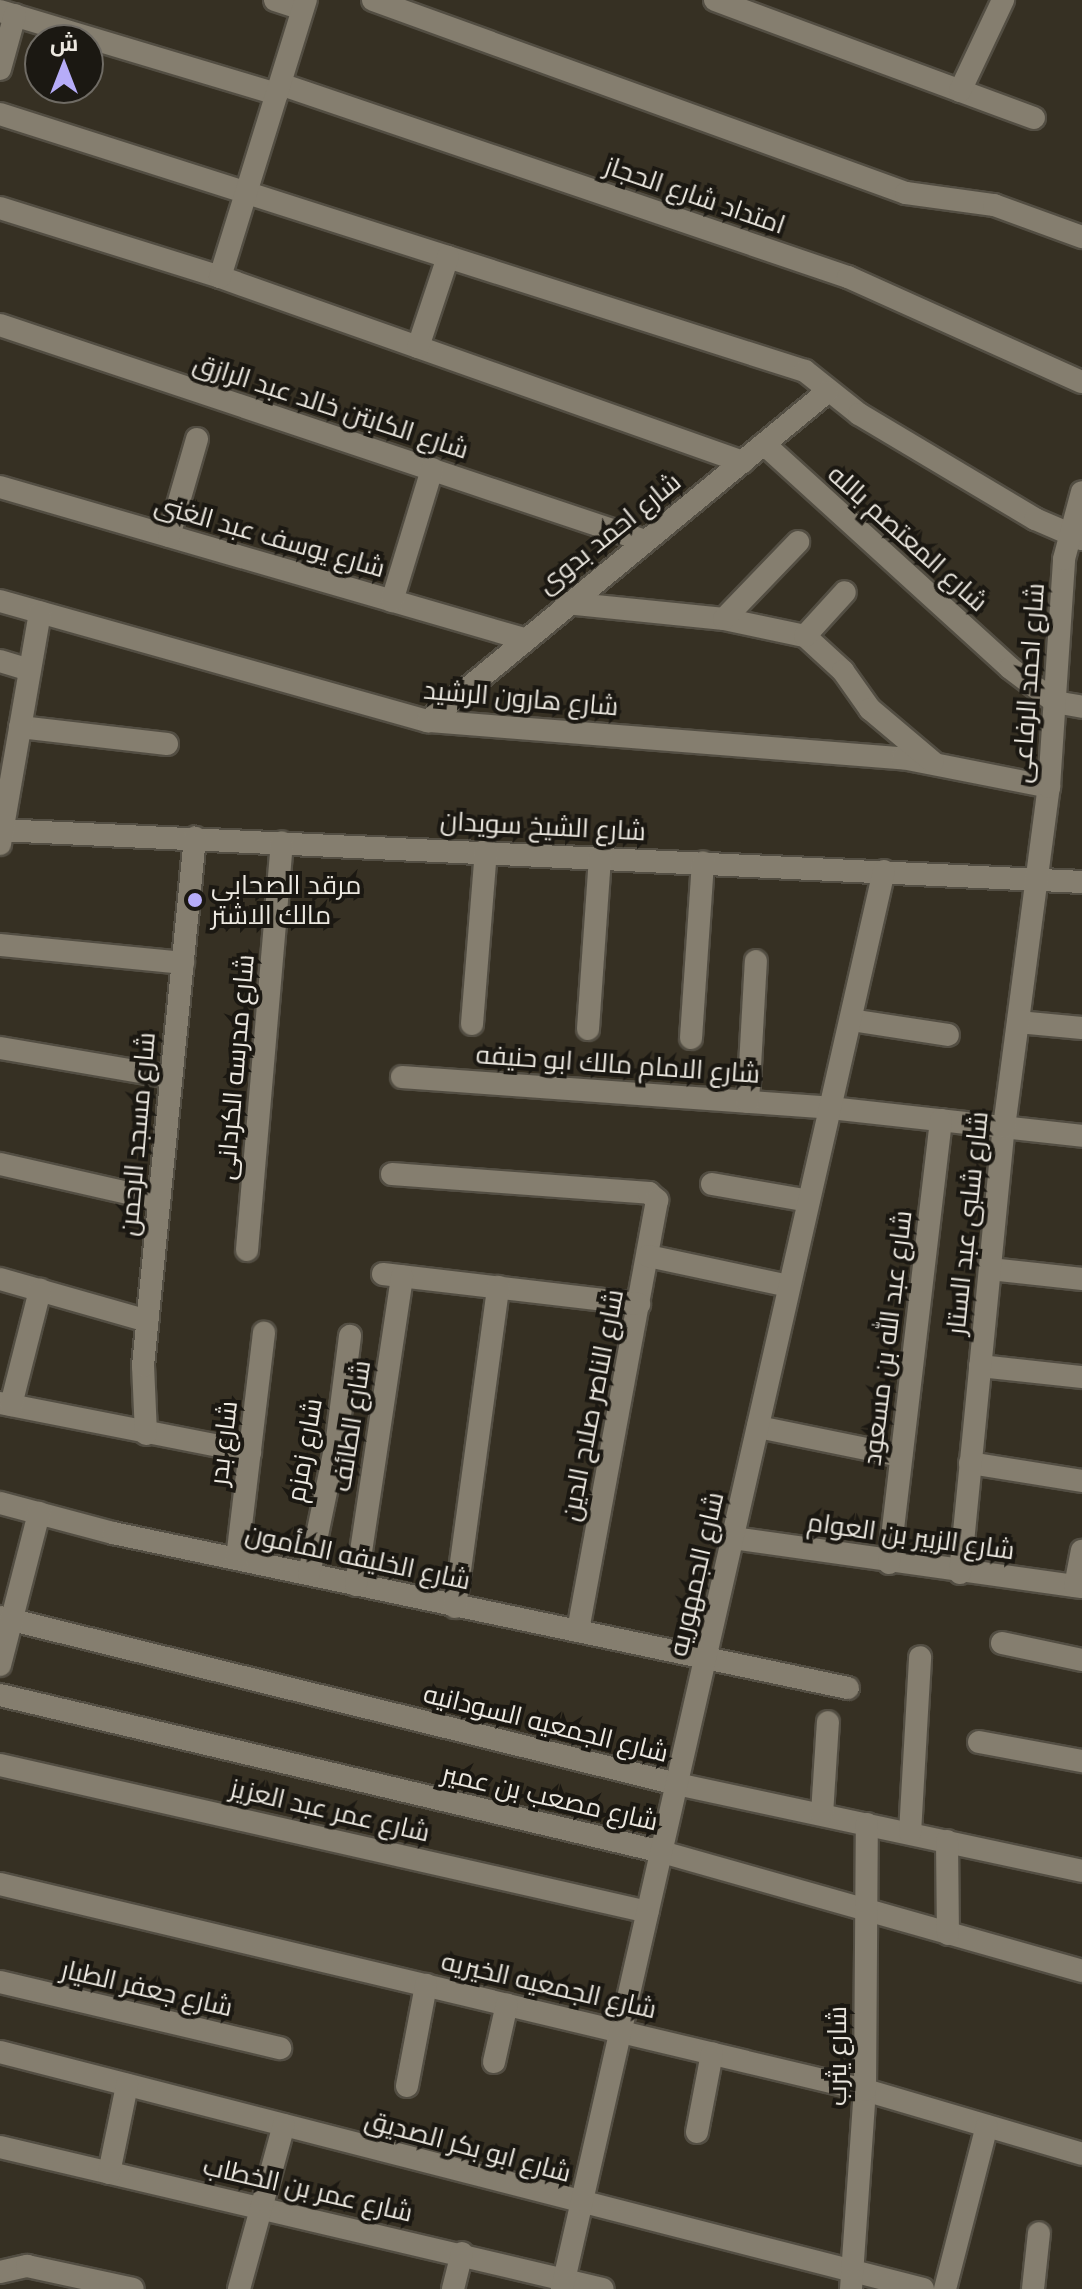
<!DOCTYPE html>
<html>
<head>
<meta charset="utf-8">
<style>
	body { margin:0 }
	#map { position:relative; width:1082px; height:2289px; overflow:hidden; background:#363023; font-family:"Noto Sans",Cairo,sans-serif }
	div>[style] { position:absolute }
	.roads { filter:drop-shadow(2px 0 #534e43) drop-shadow(-2px 0 #534e43) drop-shadow(0 2px #534e43) drop-shadow(0 -2px #534e43) }
	.street>* { height:22px; margin:-11px; padding:0 11px; transform-origin:11px; border-radius:11px; background:#857e6f }
	.dots>* { width:22px; height:22px; translate:-50% -50%; box-sizing:border-box; border:4px solid #1b1812; border-radius:50% }
	span { translate:-50% -50%; white-space:nowrap; text-align:center; line-height:1.15; -webkit-text-stroke:8px #1b1812; paint-order:stroke }
	.street-label { font-size:26px; color:#ece8e0 }
	.poi-label { font-size:26px; color:#ece8e0 }
	.left { translate:0 -50%; text-align:left }
	.north { position:absolute; left:24px; top:24px; width:80px; height:80px; box-sizing:border-box; background:#1b1812; border:2px solid #6f6b64; border-radius:50%; rotate:0deg; font-size:22px; font-weight:700; line-height:32px; text-align:center; color:#ece8e0 }
	.north::after { content:''; display:block; margin:auto; width:28px; height:36px; background:#b6acf8; clip-path:polygon(50% 0,100% 100%,50% 72%,0 100%) }
</style>
</head>
<body>
<div id="map">
	<div class="roads">
		<div class="street">
			<div style="left:275px;top:0;width:29px;rotate:18deg"></div>
			<div style="left:373px;top:0;width:567px;rotate:19.91deg"></div>
			<div style="left:906px;top:193px;width:89px;rotate:7.8deg"></div>
			<div style="left:994px;top:205px;width:94px;rotate:20deg"></div>
			<div style="left:715px;top:0;width:340px;rotate:20.3deg"></div>
			<div style="left:0;top:11px;width:289px;rotate:16.7deg"></div>
			<div style="left:0;top:69px;width:56px;rotate:-74.5deg"></div>
			<div style="left:280px;top:84px;width:600px;rotate:18.77deg"></div>
			<div style="left:848px;top:277px;width:256px;rotate:24.2deg"></div>
			<div style="left:960px;top:91px;width:101px;rotate:-64.7deg"></div>
			<div style="left:0;top:114px;width:845px;rotate:17.71deg"></div>
			<div style="left:805px;top:371px;width:69px;rotate:38.5deg"></div>
			<div style="left:859px;top:414px;width:205px;rotate:30.8deg"></div>
			<div style="left:1035px;top:519px;width:51px;rotate:23.1deg"></div>
			<div style="left:0;top:208px;width:231px;rotate:17.4deg"></div>
			<div style="left:220px;top:277px;width:555px;rotate:19.48deg"></div>
			<div style="left:220px;top:277px;width:290px;rotate:-72.8deg"></div>
			<div style="left:0;top:325px;width:680px;rotate:18.51deg"></div>
			<div style="left:418px;top:347px;width:95px;rotate:-71.6deg"></div>
			<div style="left:764px;top:444px;width:333px;rotate:42.3deg"></div>
			<div style="left:1010px;top:668px;width:56px;rotate:37.1deg"></div>
			<div style="left:1055px;top:702px;width:27px;rotate:10deg"></div>
			<div style="left:0;top:487px;width:546px;rotate:16.18deg"></div>
			<div style="left:169px;top:536px;width:101px;rotate:-73.9deg"></div>
			<div style="left:0;top:601px;width:445px;rotate:15.7deg"></div>
			<div style="left:428px;top:721px;width:476px;rotate:4.5deg"></div>
			<div style="left:903px;top:758px;width:149px;rotate:11.2deg"></div>
			<div style="left:392px;top:601px;width:138px;rotate:-73.1deg"></div>
			<div style="left:566px;top:603px;width:159px;rotate:5.8deg"></div>
			<div style="left:724px;top:619px;width:83px;rotate:11.9deg"></div>
			<div style="left:805px;top:636px;width:52px;rotate:42.6deg"></div>
			<div style="left:843px;top:671px;width:47px;rotate:54.6deg"></div>
			<div style="left:870px;top:709px;width:82px;rotate:40.1deg"></div>
			<div style="left:724px;top:619px;width:107px;rotate:-46.1deg"></div>
			<div style="left:805px;top:636px;width:59px;rotate:-47.7deg"></div>
			<div style="left:0;top:661px;width:31px;rotate:17deg"></div>
			<div style="left:428px;top:721px;width:517px;rotate:-39.51deg"></div>
			<div style="left:20px;top:727px;width:148px;rotate:6.6deg"></div>
			<div style="left:0;top:830px;width:1083px;rotate:2.75deg"></div>
			<div style="left:0;top:844px;width:235px;rotate:-80.2deg"></div>
			<div style="left:0;top:945px;width:184px;rotate:5.6deg"></div>
			<div style="left:851px;top:1020px;width:98px;rotate:8.8deg"></div>
			<div style="left:1018px;top:1022px;width:64px;rotate:5.4deg"></div>
			<div style="left:472px;top:1024px;width:175px;rotate:-85.4deg"></div>
			<div style="left:588px;top:1029px;width:172px;rotate:-86deg"></div>
			<div style="left:691px;top:1038px;width:176px;rotate:-86.1deg"></div>
			<div style="left:0;top:1048px;width:171px;rotate:9.7deg"></div>
			<div style="left:402px;top:1077px;width:429px;rotate:4.1deg"></div>
			<div style="left:830px;top:1108px;width:254px;rotate:6.3deg"></div>
			<div style="left:748px;top:1102px;width:141px;rotate:-86.8deg"></div>
			<div style="left:0;top:1164px;width:163px;rotate:12.8deg"></div>
			<div style="left:392px;top:1174px;width:258px;rotate:4.2deg"></div>
			<div style="left:649px;top:1193px;width:11px;rotate:41deg"></div>
			<div style="left:657px;top:1200px;width:438px;rotate:100.4deg"></div>
			<div style="left:712px;top:1184px;width:98px;rotate:9.9deg"></div>
			<div style="left:247px;top:1250px;width:409px;rotate:-85.1deg"></div>
			<div style="left:648px;top:1256px;width:144px;rotate:12deg"></div>
			<div style="left:990px;top:1269px;width:93px;rotate:6.2deg"></div>
			<div style="left:383px;top:1274px;width:258px;rotate:6.7deg"></div>
			<div style="left:0;top:1279px;width:153px;rotate:15.9deg"></div>
			<div style="left:980px;top:1366px;width:103px;rotate:6.2deg"></div>
			<div style="left:0;top:1403px;width:255px;rotate:11.1deg"></div>
			<div style="left:11px;top:1405px;width:119px;rotate:-75.8deg"></div>
			<div style="left:758px;top:1427px;width:146px;rotate:11.5deg"></div>
			<div style="left:146px;top:1434px;width:68px;rotate:-92.5deg"></div>
			<div style="left:143px;top:1366px;width:531px;rotate:-84.38deg"></div>
			<div style="left:970px;top:1463px;width:113px;rotate:9.1deg"></div>
			<div style="left:0;top:1503px;width:117px;rotate:14.9deg"></div>
			<div style="left:113px;top:1533px;width:751px;rotate:11.91deg"></div>
			<div style="left:733px;top:1538px;width:352px;rotate:8deg"></div>
			<div style="left:237px;top:1559px;width:228px;rotate:-83.2deg"></div>
			<div style="left:889px;top:1563px;width:446px;rotate:-83.3deg"></div>
			<div style="left:960px;top:1573px;width:448px;rotate:-84.4deg"></div>
			<div style="left:1004px;top:1127px;width:343px;rotate:-82.5deg"></div>
			<div style="left:1049px;top:787px;width:228px;rotate:-86.2deg"></div>
			<div style="left:1064px;top:559px;width:69px;rotate:-75deg"></div>
			<div style="left:309px;top:1574px;width:138px;rotate:-78.3deg"></div>
			<div style="left:337px;top:1439px;width:104px;rotate:-82.8deg"></div>
			<div style="left:356px;top:1585px;width:312px;rotate:-81.5deg"></div>
			<div style="left:1075px;top:1586px;width:36px;rotate:-79deg"></div>
			<div style="left:455px;top:1607px;width:323px;rotate:-82.3deg"></div>
			<div style="left:0;top:1617px;width:697px;rotate:13.86deg"></div>
			<div style="left:677px;top:1784px;width:414px;rotate:12.1deg"></div>
			<div style="left:1002px;top:1643px;width:82px;rotate:12deg"></div>
			<div style="left:0;top:1665px;width:157px;rotate:-75.6deg"></div>
			<div style="left:0;top:1695px;width:680px;rotate:13.34deg"></div>
			<div style="left:662px;top:1852px;width:437px;rotate:15.8deg"></div>
			<div style="left:979px;top:1742px;width:105px;rotate:10.5deg"></div>
			<div style="left:0;top:1765px;width:664px;rotate:12.78deg"></div>
			<div style="left:822px;top:1814px;width:92px;rotate:-86.3deg"></div>
			<div style="left:910px;top:1833px;width:176px;rotate:-86.7deg"></div>
			<div style="left:947px;top:1841px;width:93px;rotate:89.4deg"></div>
			<div style="left:0;top:1884px;width:889px;rotate:13.4deg"></div>
			<div style="left:865px;top:2090px;width:226px;rotate:16.4deg"></div>
			<div style="left:0;top:1982px;width:288px;rotate:13.3deg"></div>
			<div style="left:0;top:2052px;width:953px;rotate:14.4deg"></div>
			<div style="left:494px;top:2062px;width:59px;rotate:-77.4deg"></div>
			<div style="left:407px;top:2086px;width:103px;rotate:-79.3deg"></div>
			<div style="left:697px;top:2132px;width:80px;rotate:-79.2deg"></div>
			<div style="left:0;top:2147px;width:619px;rotate:13.25deg"></div>
			<div style="left:109px;top:2173px;width:90px;rotate:-78.4deg"></div>
			<div style="left:0;top:2272px;width:28px;rotate:-13deg"></div>
			<div style="left:27px;top:2266px;width:108px;rotate:12.2deg"></div>
			<div style="left:239px;top:2289px;width:170px;rotate:-74.7deg"></div>
			<div style="left:453px;top:2289px;width:37px;rotate:-76deg"></div>
			<div style="left:562px;top:2289px;width:1454px;rotate:-77.21deg"></div>
			<div style="left:851px;top:2289px;width:199px;rotate:-86deg"></div>
			<div style="left:865px;top:2090px;width:266px;rotate:-89.6deg"></div>
			<div style="left:945px;top:2289px;width:168px;rotate:-75.6deg"></div>
			<div style="left:1033px;top:2289px;width:56px;rotate:-83.9deg"></div>
		</div>
	</div>
	<div class="dots">
		<div style="left:195px;top:900px;background:#b6acf8"></div>
	</div>
	<div class="street-label">
		<span style="left:695px;top:195px;rotate:19deg">امتداد شارع الحجاز</span>
		<span style="left:331px;top:406px;rotate:18deg">شارع الكابتن خالد عبد الرازق</span>
		<span style="left:609px;top:533px;rotate:-39deg">شارع احمد بدوى</span>
		<span style="left:270px;top:536px;rotate:16deg">شارع يوسف عبد الغنى</span>
		<span style="left:908px;top:538px;rotate:42deg">شارع المعتصم بالله</span>
		<span style="left:1028px;top:683px;rotate:-86deg">شارع احمد الرفاعى</span>
		<span style="left:521px;top:698px;rotate:5deg">شارع هارون الرشيد</span>
		<span style="left:543px;top:826px;rotate:3deg">شارع الشيخ سويدان</span>
		<span style="left:618px;top:1064px;rotate:4deg">شارع الامام مالك ابو حنيفه</span>
		<span style="left:235px;top:1067px;rotate:-85deg">شارع مدرسه الكردانى</span>
		<span style="left:137px;top:1134px;rotate:-85deg">شارع مسجد الرحمن</span>
		<span style="left:967px;top:1223px;rotate:-84deg">شارع شلبى عبد الستار</span>
		<span style="left:887px;top:1338px;rotate:-83deg">شارع عبد الله بن مسعود</span>
		<span style="left:592px;top:1405px;rotate:-79deg">شارع الناصر صلاح الدين</span>
		<span style="left:351px;top:1426px;rotate:-81deg">شارع الطائف</span>
		<span style="left:223px;top:1443px;rotate:-83deg">شارع بدر</span>
		<span style="left:304px;top:1450px;rotate:-80deg">شارع زمزم</span>
		<span style="left:911px;top:1536px;rotate:8deg">شارع الزبير بن العوام</span>
		<span style="left:358px;top:1557px;rotate:12deg">شارع الخليفه المأمون</span>
		<span style="left:696px;top:1574px;rotate:-77deg">شارع الجمهوريه</span>
		<span style="left:546px;top:1723px;rotate:14deg">شارع الجمعيه السودانيه</span>
		<span style="left:550px;top:1797px;rotate:13deg">شارع مصعب بن عمير</span>
		<span style="left:330px;top:1810px;rotate:13deg">شارع عمر عبد العزيز</span>
		<span style="left:549px;top:1985px;rotate:13deg">شارع الجمعيه الخيريه</span>
		<span style="left:147px;top:1988px;rotate:13deg">شارع جعفر الطيار</span>
		<span style="left:837px;top:2056px;rotate:-90deg">شارع يثرب</span>
		<span style="left:468px;top:2146px;rotate:15deg">شارع ابو بكر الصديق</span>
		<span style="left:308px;top:2189px;rotate:13deg">شارع عمر بن الخطاب</span>
	</div>
	<div class="poi-label">
		<span class="left" style="left:211px;top:900px">مرقد الصحابي<br>مالك الاشتر</span>
	</div>
	<div class="north">ش</div>
</div>
</body>
</html>
